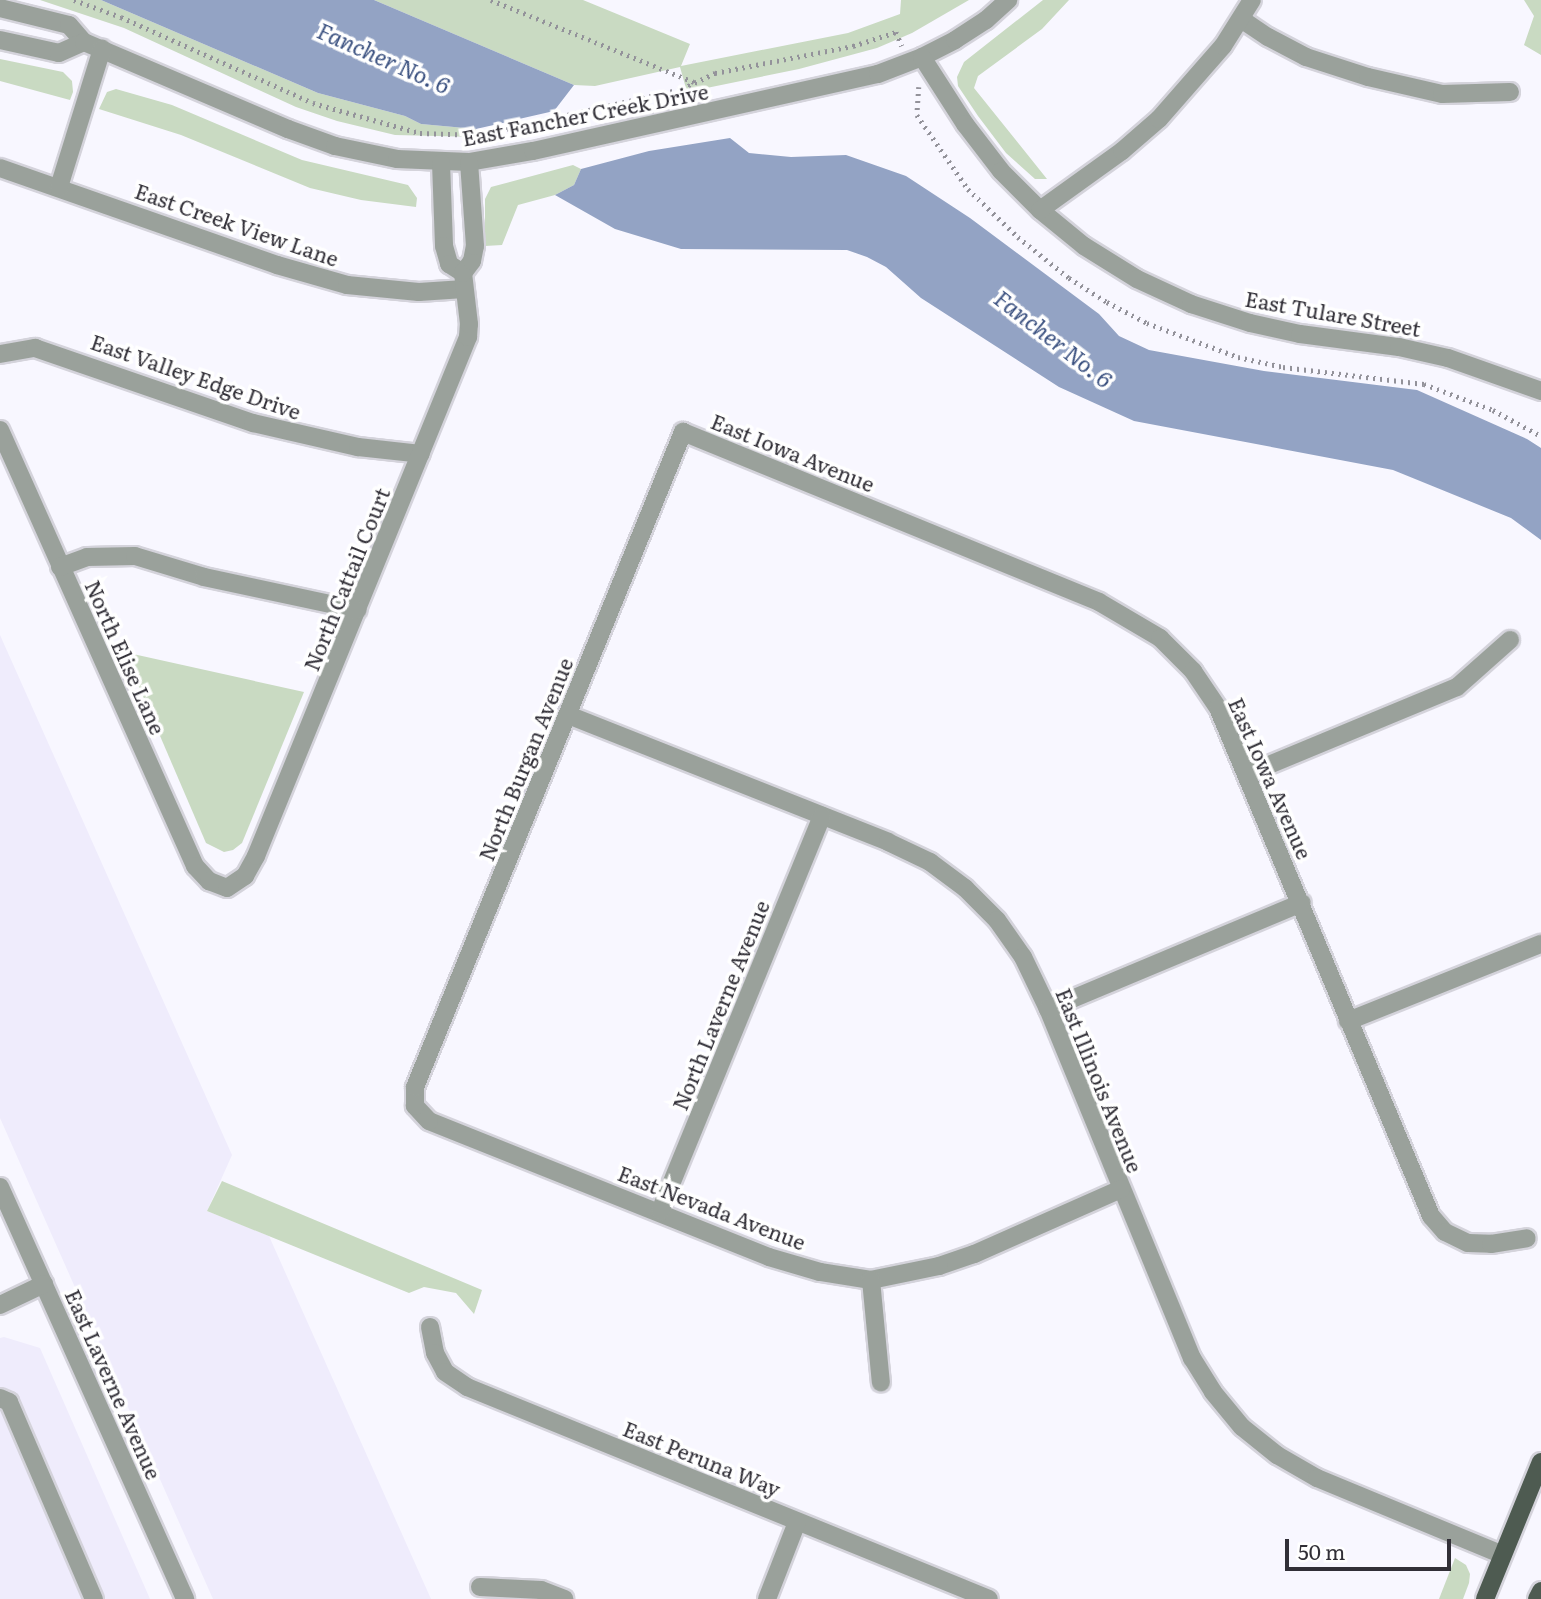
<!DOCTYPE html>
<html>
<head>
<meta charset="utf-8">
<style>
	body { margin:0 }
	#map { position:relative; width:1541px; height:1599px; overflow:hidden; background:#f8f7ff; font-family:Literata,serif }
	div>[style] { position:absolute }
	.built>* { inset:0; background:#efecfc }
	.green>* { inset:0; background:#c9dac2 }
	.water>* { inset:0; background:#93a3c4 }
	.path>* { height:4.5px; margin-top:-2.25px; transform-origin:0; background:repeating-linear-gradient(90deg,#93929a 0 2px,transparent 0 7px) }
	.roads { filter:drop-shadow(2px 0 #d4d3db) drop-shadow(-2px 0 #d4d3db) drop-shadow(0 2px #d4d3db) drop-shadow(0 -2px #d4d3db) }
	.minor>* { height:18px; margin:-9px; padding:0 9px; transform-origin:9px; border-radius:9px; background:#9aa19b }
	.major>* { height:18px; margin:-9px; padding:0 9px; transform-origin:9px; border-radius:9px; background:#4e5b51 }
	span { translate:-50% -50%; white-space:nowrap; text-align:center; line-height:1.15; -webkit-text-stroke:7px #fff; paint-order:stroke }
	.street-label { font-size:21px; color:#312f37 }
	.water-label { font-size:23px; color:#3b5180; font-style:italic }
	.scale { position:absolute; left:1285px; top:1539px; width:166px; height:32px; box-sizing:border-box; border:4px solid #312f37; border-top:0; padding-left:9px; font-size:21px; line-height:24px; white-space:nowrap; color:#312f37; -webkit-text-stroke:5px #fff; paint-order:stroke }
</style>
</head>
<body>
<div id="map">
	<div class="built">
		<div style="clip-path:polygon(0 635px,232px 1155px,207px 1211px,269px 1236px,431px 1599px,213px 1599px,0 1118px)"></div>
		<div style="clip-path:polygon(4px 1337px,40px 1348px,150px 1599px,0 1599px,0 1338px)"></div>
	</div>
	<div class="green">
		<div style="clip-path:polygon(40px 0,101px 0,318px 93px,405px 116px,421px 124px,476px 129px,477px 137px,395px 135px,337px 121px,296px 107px,124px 28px)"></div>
		<div style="clip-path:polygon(374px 0,583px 0,690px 44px,681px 66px,848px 33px,900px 14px,901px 0,969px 0,912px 33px,877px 48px,799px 69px,687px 92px,680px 67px,595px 86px,574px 85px)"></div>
		<div style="clip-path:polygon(1043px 0,1069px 0,1042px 29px,978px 76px,974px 88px,1047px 179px,1035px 179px,1006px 153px,978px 116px,958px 86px,957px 77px,964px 62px)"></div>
		<div style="clip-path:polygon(1524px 0,1541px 0,1541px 55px,1524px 45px,1534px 16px)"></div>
		<div style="clip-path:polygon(0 59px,63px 72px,72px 81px,73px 92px,70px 100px,0 81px)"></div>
		<div style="clip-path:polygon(116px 89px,172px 105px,302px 160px,408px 185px,417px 198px,416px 207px,361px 200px,310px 188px,181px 135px,99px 109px,107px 92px)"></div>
		<div style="clip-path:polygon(573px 165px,581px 169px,574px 185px,555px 195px,518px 205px,502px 245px,485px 246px,485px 199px,491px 187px)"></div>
		<div style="clip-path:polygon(124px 652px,304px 692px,242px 843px,233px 850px,224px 852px,206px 843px)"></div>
		<div style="clip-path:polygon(222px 1181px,482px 1290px,474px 1314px,456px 1293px,424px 1287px,409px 1293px,207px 1211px)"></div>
		<div style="clip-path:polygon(1455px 1558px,1466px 1565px,1470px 1574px,1469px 1583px,1463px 1599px,1439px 1599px)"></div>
	</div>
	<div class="water">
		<div style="clip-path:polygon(101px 0,374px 0,574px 85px,554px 111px,476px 129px,421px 124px,405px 116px,318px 93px)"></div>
		<div style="clip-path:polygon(730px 138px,749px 153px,791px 157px,846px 155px,906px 176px,970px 218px,1099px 314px,1119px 336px,1149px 350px,1264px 371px,1417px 390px,1527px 439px,1541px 448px,1541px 540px,1511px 518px,1393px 470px,1134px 421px,1059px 387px,921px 298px,886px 267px,867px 257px,847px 250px,681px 249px,615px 229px,555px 195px,574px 185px,581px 169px,649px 151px)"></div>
	</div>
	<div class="path">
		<div style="left:74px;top:0;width:50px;rotate:19.9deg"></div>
		<div style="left:121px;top:17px;width:210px;rotate:24.1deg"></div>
		<div style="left:313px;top:103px;width:111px;rotate:15.7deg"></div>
		<div style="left:420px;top:133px;width:59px;rotate:1.9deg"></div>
		<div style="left:479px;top:135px;width:208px;rotate:-12.8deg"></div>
		<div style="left:682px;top:89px;width:37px;rotate:-26deg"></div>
		<div style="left:715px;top:73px;width:141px;rotate:-11.1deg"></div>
		<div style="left:853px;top:46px;width:45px;rotate:-18deg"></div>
		<div style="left:896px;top:32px;width:15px;rotate:67deg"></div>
		<div style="left:491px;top:0;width:219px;rotate:22deg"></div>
		<div style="left:919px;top:87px;width:28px;rotate:94deg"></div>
		<div style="left:917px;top:115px;width:90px;rotate:55.4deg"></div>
		<div style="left:968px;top:189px;width:69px;rotate:43.8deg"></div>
		<div style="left:1018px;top:237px;width:65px;rotate:38.8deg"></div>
		<div style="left:1069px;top:278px;width:45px;rotate:32.3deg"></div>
		<div style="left:1107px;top:302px;width:45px;rotate:27.7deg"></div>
		<div style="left:1147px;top:323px;width:97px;rotate:20.5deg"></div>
		<div style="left:1238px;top:357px;width:46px;rotate:12.5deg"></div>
		<div style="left:1283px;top:367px;width:142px;rotate:6.9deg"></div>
		<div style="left:1424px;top:384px;width:74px;rotate:20.6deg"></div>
		<div style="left:1493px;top:410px;width:55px;rotate:28.4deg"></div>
	</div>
	<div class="roads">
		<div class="minor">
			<div style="left:0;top:8px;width:71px;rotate:13.8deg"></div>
			<div style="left:69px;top:25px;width:23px;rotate:49deg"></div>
			<div style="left:1241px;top:19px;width:32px;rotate:34deg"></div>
			<div style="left:1268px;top:37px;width:43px;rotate:27.8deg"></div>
			<div style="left:1306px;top:57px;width:65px;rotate:17.9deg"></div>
			<div style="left:1368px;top:77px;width:76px;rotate:12.9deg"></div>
			<div style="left:1442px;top:94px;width:68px;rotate:-1.7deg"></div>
			<div style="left:0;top:40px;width:60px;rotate:12.4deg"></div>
			<div style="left:59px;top:53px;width:27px;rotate:-24deg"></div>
			<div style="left:84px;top:42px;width:222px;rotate:23.1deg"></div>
			<div style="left:288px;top:129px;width:50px;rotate:19.9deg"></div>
			<div style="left:335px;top:146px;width:63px;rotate:11.8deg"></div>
			<div style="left:397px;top:159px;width:72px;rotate:2.4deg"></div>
			<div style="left:469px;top:162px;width:65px;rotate:-9.8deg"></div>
			<div style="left:533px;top:151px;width:353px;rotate:-12.6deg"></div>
			<div style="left:878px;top:74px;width:47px;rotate:-21.1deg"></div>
			<div style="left:922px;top:57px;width:37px;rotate:-27deg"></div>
			<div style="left:955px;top:40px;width:37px;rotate:-33deg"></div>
			<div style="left:986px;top:20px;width:30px;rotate:-42deg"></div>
			<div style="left:922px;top:57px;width:80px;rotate:57.3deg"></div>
			<div style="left:965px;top:124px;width:59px;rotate:52.5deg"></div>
			<div style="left:1001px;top:171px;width:55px;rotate:45deg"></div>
			<div style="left:1040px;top:210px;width:57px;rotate:39.3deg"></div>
			<div style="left:1084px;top:246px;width:62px;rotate:31.9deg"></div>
			<div style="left:1137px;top:279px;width:60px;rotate:24.8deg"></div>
			<div style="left:1191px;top:304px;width:62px;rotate:17.9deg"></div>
			<div style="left:1250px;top:323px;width:51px;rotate:12.4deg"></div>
			<div style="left:1300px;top:334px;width:100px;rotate:7.5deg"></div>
			<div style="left:1399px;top:347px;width:50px;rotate:12.7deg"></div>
			<div style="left:1448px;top:358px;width:99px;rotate:19.5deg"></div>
			<div style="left:441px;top:163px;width:83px;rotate:87.9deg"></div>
			<div style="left:444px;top:246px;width:19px;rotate:74deg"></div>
			<div style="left:449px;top:264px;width:17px;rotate:33deg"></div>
			<div style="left:0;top:168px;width:293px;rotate:19.3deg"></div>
			<div style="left:277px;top:265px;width:73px;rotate:15.9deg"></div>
			<div style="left:347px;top:285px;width:72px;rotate:5.6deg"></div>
			<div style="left:419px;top:292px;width:45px;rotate:-3.8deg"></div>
			<div style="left:59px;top:187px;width:145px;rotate:-72.7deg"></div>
			<div style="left:1040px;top:210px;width:101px;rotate:-35.7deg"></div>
			<div style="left:1122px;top:151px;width:49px;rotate:-40.9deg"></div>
			<div style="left:1159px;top:119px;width:97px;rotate:-48.8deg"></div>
			<div style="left:1223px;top:46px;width:54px;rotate:-57.8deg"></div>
			<div style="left:0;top:354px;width:36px;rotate:-10deg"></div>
			<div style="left:35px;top:348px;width:231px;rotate:19deg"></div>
			<div style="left:253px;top:423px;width:108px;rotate:12.9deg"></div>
			<div style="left:358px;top:447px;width:63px;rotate:6.3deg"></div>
			<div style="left:0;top:430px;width:478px;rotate:65.9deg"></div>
			<div style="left:195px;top:866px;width:21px;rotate:47deg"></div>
			<div style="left:209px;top:881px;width:19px;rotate:21deg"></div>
			<div style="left:227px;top:888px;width:22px;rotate:-34deg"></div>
			<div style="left:245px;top:876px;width:23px;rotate:-61deg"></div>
			<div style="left:256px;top:856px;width:561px;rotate:-67.78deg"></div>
			<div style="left:468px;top:337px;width:13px;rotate:-86deg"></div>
			<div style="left:469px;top:324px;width:51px;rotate:-96.7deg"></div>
			<div style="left:463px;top:273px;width:15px;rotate:-53deg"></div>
			<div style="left:472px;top:261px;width:15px;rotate:-79deg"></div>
			<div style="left:475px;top:246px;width:84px;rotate:-94.1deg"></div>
			<div style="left:60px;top:567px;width:29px;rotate:-20deg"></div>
			<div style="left:87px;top:557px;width:48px;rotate:-1.2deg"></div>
			<div style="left:135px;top:556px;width:72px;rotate:16.9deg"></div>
			<div style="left:204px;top:577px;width:157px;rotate:12.1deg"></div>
			<div style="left:568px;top:715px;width:344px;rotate:21.6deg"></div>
			<div style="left:888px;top:842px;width:47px;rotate:25.5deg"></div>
			<div style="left:930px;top:862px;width:44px;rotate:36.6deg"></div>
			<div style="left:965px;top:888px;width:45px;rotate:45deg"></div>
			<div style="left:997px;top:920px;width:45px;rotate:54.9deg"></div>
			<div style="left:1023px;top:957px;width:58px;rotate:64.3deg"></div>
			<div style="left:1048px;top:1009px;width:378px;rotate:67.6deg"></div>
			<div style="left:1192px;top:1358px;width:40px;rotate:58deg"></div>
			<div style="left:1213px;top:1392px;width:45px;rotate:50.4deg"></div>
			<div style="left:1242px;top:1427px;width:45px;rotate:38.7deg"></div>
			<div style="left:1277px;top:1455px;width:46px;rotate:29.9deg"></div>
			<div style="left:1317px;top:1478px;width:201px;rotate:22.5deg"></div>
			<div style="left:1247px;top:774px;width:227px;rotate:-22.5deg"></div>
			<div style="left:1457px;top:687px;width:71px;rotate:-41.6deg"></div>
			<div style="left:1048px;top:1009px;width:275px;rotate:-22.7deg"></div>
			<div style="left:1348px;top:1021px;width:208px;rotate:-21.8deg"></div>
			<div style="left:0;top:1187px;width:452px;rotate:65.8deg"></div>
			<div style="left:1121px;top:1189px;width:161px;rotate:156.1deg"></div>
			<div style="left:974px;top:1254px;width:37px;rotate:161deg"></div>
			<div style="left:939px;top:1266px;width:69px;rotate:168.4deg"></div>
			<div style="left:871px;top:1280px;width:52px;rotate:-171.1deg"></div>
			<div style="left:820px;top:1272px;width:53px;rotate:-163.6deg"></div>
			<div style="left:769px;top:1257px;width:366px;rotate:-158.2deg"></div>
			<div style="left:429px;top:1121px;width:21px;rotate:-133deg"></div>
			<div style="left:415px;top:1106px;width:19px;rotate:-90deg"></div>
			<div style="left:415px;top:1087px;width:708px;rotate:-67.75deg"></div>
			<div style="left:683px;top:432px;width:449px;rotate:22.2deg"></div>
			<div style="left:1099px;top:602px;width:71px;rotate:30.5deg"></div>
			<div style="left:1160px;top:638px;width:47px;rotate:45deg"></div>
			<div style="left:1193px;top:671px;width:45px;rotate:56deg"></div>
			<div style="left:1218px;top:708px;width:551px;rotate:67.25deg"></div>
			<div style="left:1431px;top:1216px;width:21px;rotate:49deg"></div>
			<div style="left:1445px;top:1232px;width:25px;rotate:26deg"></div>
			<div style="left:1468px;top:1243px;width:23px;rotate:2deg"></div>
			<div style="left:1491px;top:1244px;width:36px;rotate:-9deg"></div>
			<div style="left:660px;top:1211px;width:427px;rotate:-67.7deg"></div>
			<div style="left:871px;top:1280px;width:103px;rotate:84.5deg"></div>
			<div style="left:0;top:1305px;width:49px;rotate:-25.5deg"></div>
			<div style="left:430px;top:1327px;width:26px;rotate:79deg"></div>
			<div style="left:435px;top:1353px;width:21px;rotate:62deg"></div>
			<div style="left:445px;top:1372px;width:27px;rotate:34deg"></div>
			<div style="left:467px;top:1387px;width:563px;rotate:22.1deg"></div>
			<div style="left:0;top:1398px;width:10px;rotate:24deg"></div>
			<div style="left:9px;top:1402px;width:215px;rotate:66.7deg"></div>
			<div style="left:480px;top:1587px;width:61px;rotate:2.8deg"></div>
			<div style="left:541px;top:1590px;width:25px;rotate:21deg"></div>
			<div style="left:767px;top:1599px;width:83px;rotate:-68.7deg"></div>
		</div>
		<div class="major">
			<div style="left:1485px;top:1599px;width:148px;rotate:-67.8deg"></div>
			<div style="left:1537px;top:1599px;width:9px;rotate:-63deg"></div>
		</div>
	</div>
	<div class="street-label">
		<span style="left:585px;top:114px;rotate:-11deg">East Fancher Creek Drive</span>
		<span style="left:237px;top:224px;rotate:19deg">East Creek View Lane</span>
		<span style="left:1333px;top:313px;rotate:10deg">East Tulare Street</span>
		<span style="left:196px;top:376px;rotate:19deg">East Valley Edge Drive</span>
		<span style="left:793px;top:452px;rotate:22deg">East Iowa Avenue</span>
		<span style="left:346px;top:579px;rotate:-68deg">North Cattail Court</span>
		<span style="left:126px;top:657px;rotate:66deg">North Elise Lane</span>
		<span style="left:525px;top:759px;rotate:-68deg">North Burgan Avenue</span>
		<span style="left:1271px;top:778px;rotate:66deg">East Iowa Avenue</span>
		<span style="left:720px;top:1005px;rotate:-68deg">North Laverne Avenue</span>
		<span style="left:1100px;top:1080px;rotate:68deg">East Illinois Avenue</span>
		<span style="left:712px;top:1207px;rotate:21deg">East Nevada Avenue</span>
		<span style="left:114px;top:1384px;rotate:66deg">East Laverne Avenue</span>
		<span style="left:702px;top:1458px;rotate:22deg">East Peruna Way</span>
	</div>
	<div class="water-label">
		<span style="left:384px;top:57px;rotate:24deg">Fancher No. 6</span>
		<span style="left:1054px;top:338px;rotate:38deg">Fancher No. 6</span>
	</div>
	<div class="scale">50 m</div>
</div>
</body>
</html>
